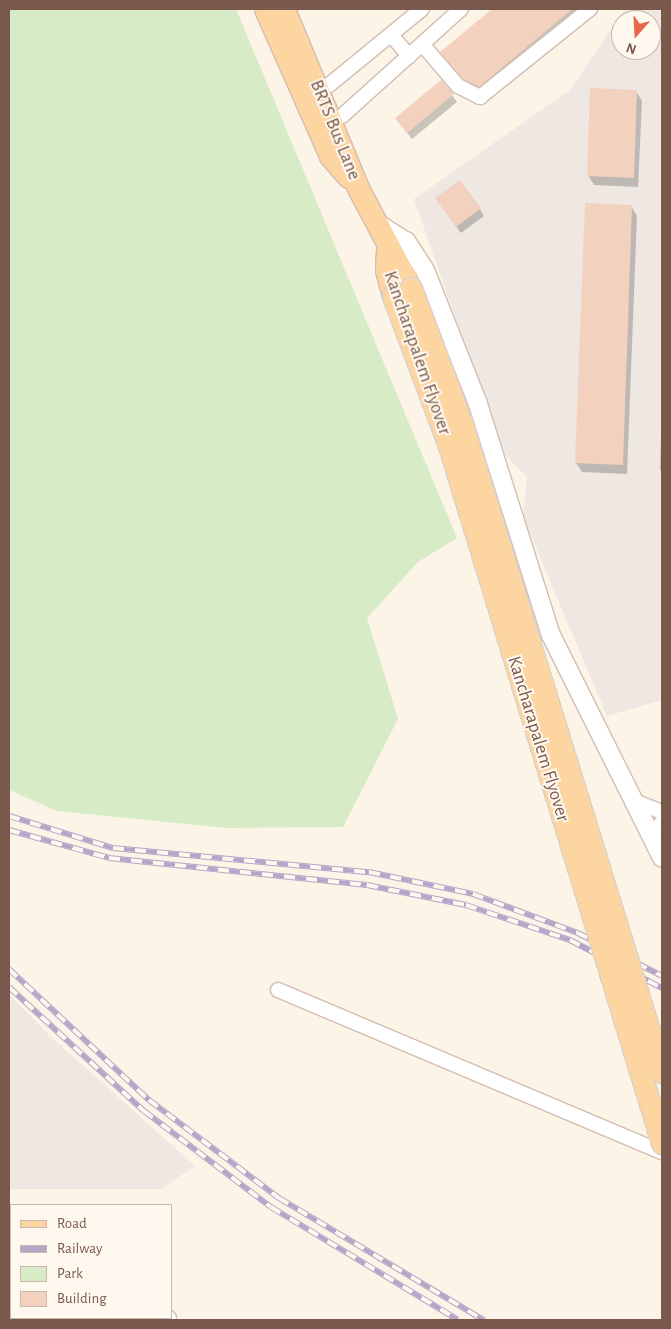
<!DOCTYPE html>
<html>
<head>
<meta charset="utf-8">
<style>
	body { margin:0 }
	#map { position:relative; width:671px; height:1329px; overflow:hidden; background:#fdf4e8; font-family:"Alegreya Sans",sans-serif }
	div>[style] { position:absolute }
	.industrial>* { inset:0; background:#eee7e2 }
	.green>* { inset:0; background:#d7ecc6 }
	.shadow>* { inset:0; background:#0003 }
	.building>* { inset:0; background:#f3d1bf }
	.roads { filter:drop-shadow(1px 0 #d3bdb0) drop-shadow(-1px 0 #d3bdb0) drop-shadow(0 1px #d3bdb0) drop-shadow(0 -1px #d3bdb0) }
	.minor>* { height:14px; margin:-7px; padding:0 7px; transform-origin:7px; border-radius:7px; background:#fff }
	.tertiary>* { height:18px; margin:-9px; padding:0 9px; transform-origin:9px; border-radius:9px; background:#fff }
	.primary>* { height:21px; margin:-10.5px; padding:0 10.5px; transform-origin:10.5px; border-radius:10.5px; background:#fdd5a0 }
	.rail>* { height:5.5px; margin-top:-2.75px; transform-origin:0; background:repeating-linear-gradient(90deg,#fff8ef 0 11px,#b6a5c8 0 22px); box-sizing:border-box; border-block:1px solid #b6a5c8 }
	.bridges { filter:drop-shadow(1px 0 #d9d1cd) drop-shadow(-1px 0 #d9d1cd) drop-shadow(0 1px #d9d1cd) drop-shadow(0 -1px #d9d1cd) }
	.primary-bridge>* { height:21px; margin:-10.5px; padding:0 10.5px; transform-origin:10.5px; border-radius:10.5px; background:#fdd5a0 }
	span { translate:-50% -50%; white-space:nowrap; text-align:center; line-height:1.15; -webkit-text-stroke:4px #fff8ef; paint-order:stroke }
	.street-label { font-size:19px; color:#79594b }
	.frame { position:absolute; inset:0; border:10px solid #79594b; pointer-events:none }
	.legend { position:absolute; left:10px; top:1204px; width:162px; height:115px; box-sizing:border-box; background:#fff8ef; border:1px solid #c9b8ad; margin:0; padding:6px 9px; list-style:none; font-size:15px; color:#79594b }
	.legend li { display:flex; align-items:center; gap:10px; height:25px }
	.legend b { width:25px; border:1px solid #c9b8ad }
	.north { position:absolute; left:611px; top:10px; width:50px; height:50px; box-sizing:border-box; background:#fff8ef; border:1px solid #c9b8ad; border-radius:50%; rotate:199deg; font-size:14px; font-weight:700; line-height:20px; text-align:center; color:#79594b }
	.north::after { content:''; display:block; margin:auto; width:18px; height:22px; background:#ea664b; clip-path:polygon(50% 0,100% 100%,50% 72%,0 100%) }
</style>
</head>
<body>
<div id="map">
	<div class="industrial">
		<div style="clip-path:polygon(evenodd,625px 9px,662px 9px,662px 700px,607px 716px,523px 517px,527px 477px,502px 452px,414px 199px,570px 90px,625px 9px,621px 20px,651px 20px,651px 50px,621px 50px,621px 20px)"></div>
		<div style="clip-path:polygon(9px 994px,50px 1036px,195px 1166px,161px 1189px,9px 1189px)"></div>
	</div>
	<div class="green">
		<div style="clip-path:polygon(9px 9px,236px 9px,457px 538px,418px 562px,367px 618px,398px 719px,343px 827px,226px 828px,57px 811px,9px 790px)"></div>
	</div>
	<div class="shadow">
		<div style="clip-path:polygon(494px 9px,584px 9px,483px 93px,469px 86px,442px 52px)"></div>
		<div style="clip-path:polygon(441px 81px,457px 102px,412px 139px,396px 119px)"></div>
		<div style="clip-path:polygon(636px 91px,642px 101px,638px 187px,594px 185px,588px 175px)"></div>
		<div style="clip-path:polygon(436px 199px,480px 209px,484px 216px,461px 233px)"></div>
		<div style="clip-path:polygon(631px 206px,637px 216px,627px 474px,582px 472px,576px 463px)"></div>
		<div style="clip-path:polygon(662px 408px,662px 472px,660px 469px)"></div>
	</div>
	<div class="building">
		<div style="clip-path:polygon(492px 9px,572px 9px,479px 87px,463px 79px,440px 52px)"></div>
		<div style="clip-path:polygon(441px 80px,454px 94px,407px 133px,395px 118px)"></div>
		<div style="clip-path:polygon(590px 88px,637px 90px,634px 178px,587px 176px)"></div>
		<div style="clip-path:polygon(460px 180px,481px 208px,456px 227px,435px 198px)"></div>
		<div style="clip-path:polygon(585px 203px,632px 205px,623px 465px,575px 463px)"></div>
	</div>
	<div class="roads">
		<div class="minor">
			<div style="left:391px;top:35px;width:28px;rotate:49deg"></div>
			<div style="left:422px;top:44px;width:55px;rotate:49.4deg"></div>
			<div style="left:458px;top:86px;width:25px;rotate:27deg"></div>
			<div style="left:480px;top:97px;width:141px;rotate:-38.7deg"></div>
			<div style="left:329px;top:85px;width:120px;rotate:-39.3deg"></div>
			<div style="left:342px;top:116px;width:160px;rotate:-42deg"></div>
			<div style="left:639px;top:803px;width:25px;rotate:21deg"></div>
			<div style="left:652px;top:834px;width:16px;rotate:-50deg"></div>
			<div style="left:278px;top:990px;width:417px;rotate:22.9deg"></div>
			<div style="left:9px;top:1226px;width:2px"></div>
			<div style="left:9px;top:1301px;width:2px"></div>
			<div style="left:169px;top:1318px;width:2px;rotate:90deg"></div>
		</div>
		<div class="tertiary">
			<div style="left:375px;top:222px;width:36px;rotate:32deg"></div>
			<div style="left:406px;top:241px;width:35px;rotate:57deg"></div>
			<div style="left:425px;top:270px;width:144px;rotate:68.4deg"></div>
			<div style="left:478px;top:404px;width:242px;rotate:72.5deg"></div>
			<div style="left:551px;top:635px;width:249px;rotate:63.5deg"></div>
		</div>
		<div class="primary">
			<div style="left:265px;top:9px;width:161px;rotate:66.1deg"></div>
			<div style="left:330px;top:156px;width:28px;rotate:49deg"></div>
			<div style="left:284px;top:9px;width:194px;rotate:67.5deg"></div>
			<div style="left:358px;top:188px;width:113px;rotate:62.1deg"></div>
			<div style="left:387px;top:250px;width:20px;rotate:93deg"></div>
			<div style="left:386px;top:270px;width:27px;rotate:75deg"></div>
		</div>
	</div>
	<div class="rail">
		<div style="left:9px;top:816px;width:109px;rotate:17.1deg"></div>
		<div style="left:113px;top:848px;width:257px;rotate:5.4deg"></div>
		<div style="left:369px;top:872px;width:106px;rotate:11.9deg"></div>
		<div style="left:473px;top:894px;width:112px;rotate:20.4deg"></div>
		<div style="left:578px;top:933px;width:94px;rotate:27.1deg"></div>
		<div style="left:9px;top:830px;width:104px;rotate:15.6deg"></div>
		<div style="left:109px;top:858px;width:259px;rotate:6deg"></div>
		<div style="left:367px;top:885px;width:101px;rotate:11.4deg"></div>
		<div style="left:466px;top:905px;width:110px;rotate:18.6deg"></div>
		<div style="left:570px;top:940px;width:104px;rotate:27.6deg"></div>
		<div style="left:9px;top:969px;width:192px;rotate:43.1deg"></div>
		<div style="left:149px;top:1100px;width:163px;rotate:37deg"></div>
		<div style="left:279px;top:1198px;width:239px;rotate:30.8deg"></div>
		<div style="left:9px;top:987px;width:183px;rotate:42.6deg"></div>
		<div style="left:144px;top:1111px;width:159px;rotate:37.1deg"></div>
		<div style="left:271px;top:1207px;width:218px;rotate:31.1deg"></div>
	</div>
	<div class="bridges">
		<div class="primary-bridge">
			<div style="left:411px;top:288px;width:148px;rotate:69.5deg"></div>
			<div style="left:463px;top:427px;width:675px;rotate:72.85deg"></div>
			<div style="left:393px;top:296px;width:160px;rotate:69.5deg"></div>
			<div style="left:449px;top:446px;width:729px;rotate:73.01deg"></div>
		</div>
	</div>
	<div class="street-label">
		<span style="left:335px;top:130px;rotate:68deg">BRTS Bus Lane</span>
		<span style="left:417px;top:353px;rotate:71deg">Kancharapalem Flyover</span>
		<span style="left:538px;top:739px;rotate:73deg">Kancharapalem Flyover</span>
	</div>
	<div class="frame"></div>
	<ul class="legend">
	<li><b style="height:6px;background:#fdd5a0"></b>Road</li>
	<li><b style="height:6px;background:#b6a5c8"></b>Railway</li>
	<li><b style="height:14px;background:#d7ecc6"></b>Park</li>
	<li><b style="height:14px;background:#f3d1bf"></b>Building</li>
	</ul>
	<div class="north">N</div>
</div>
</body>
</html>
